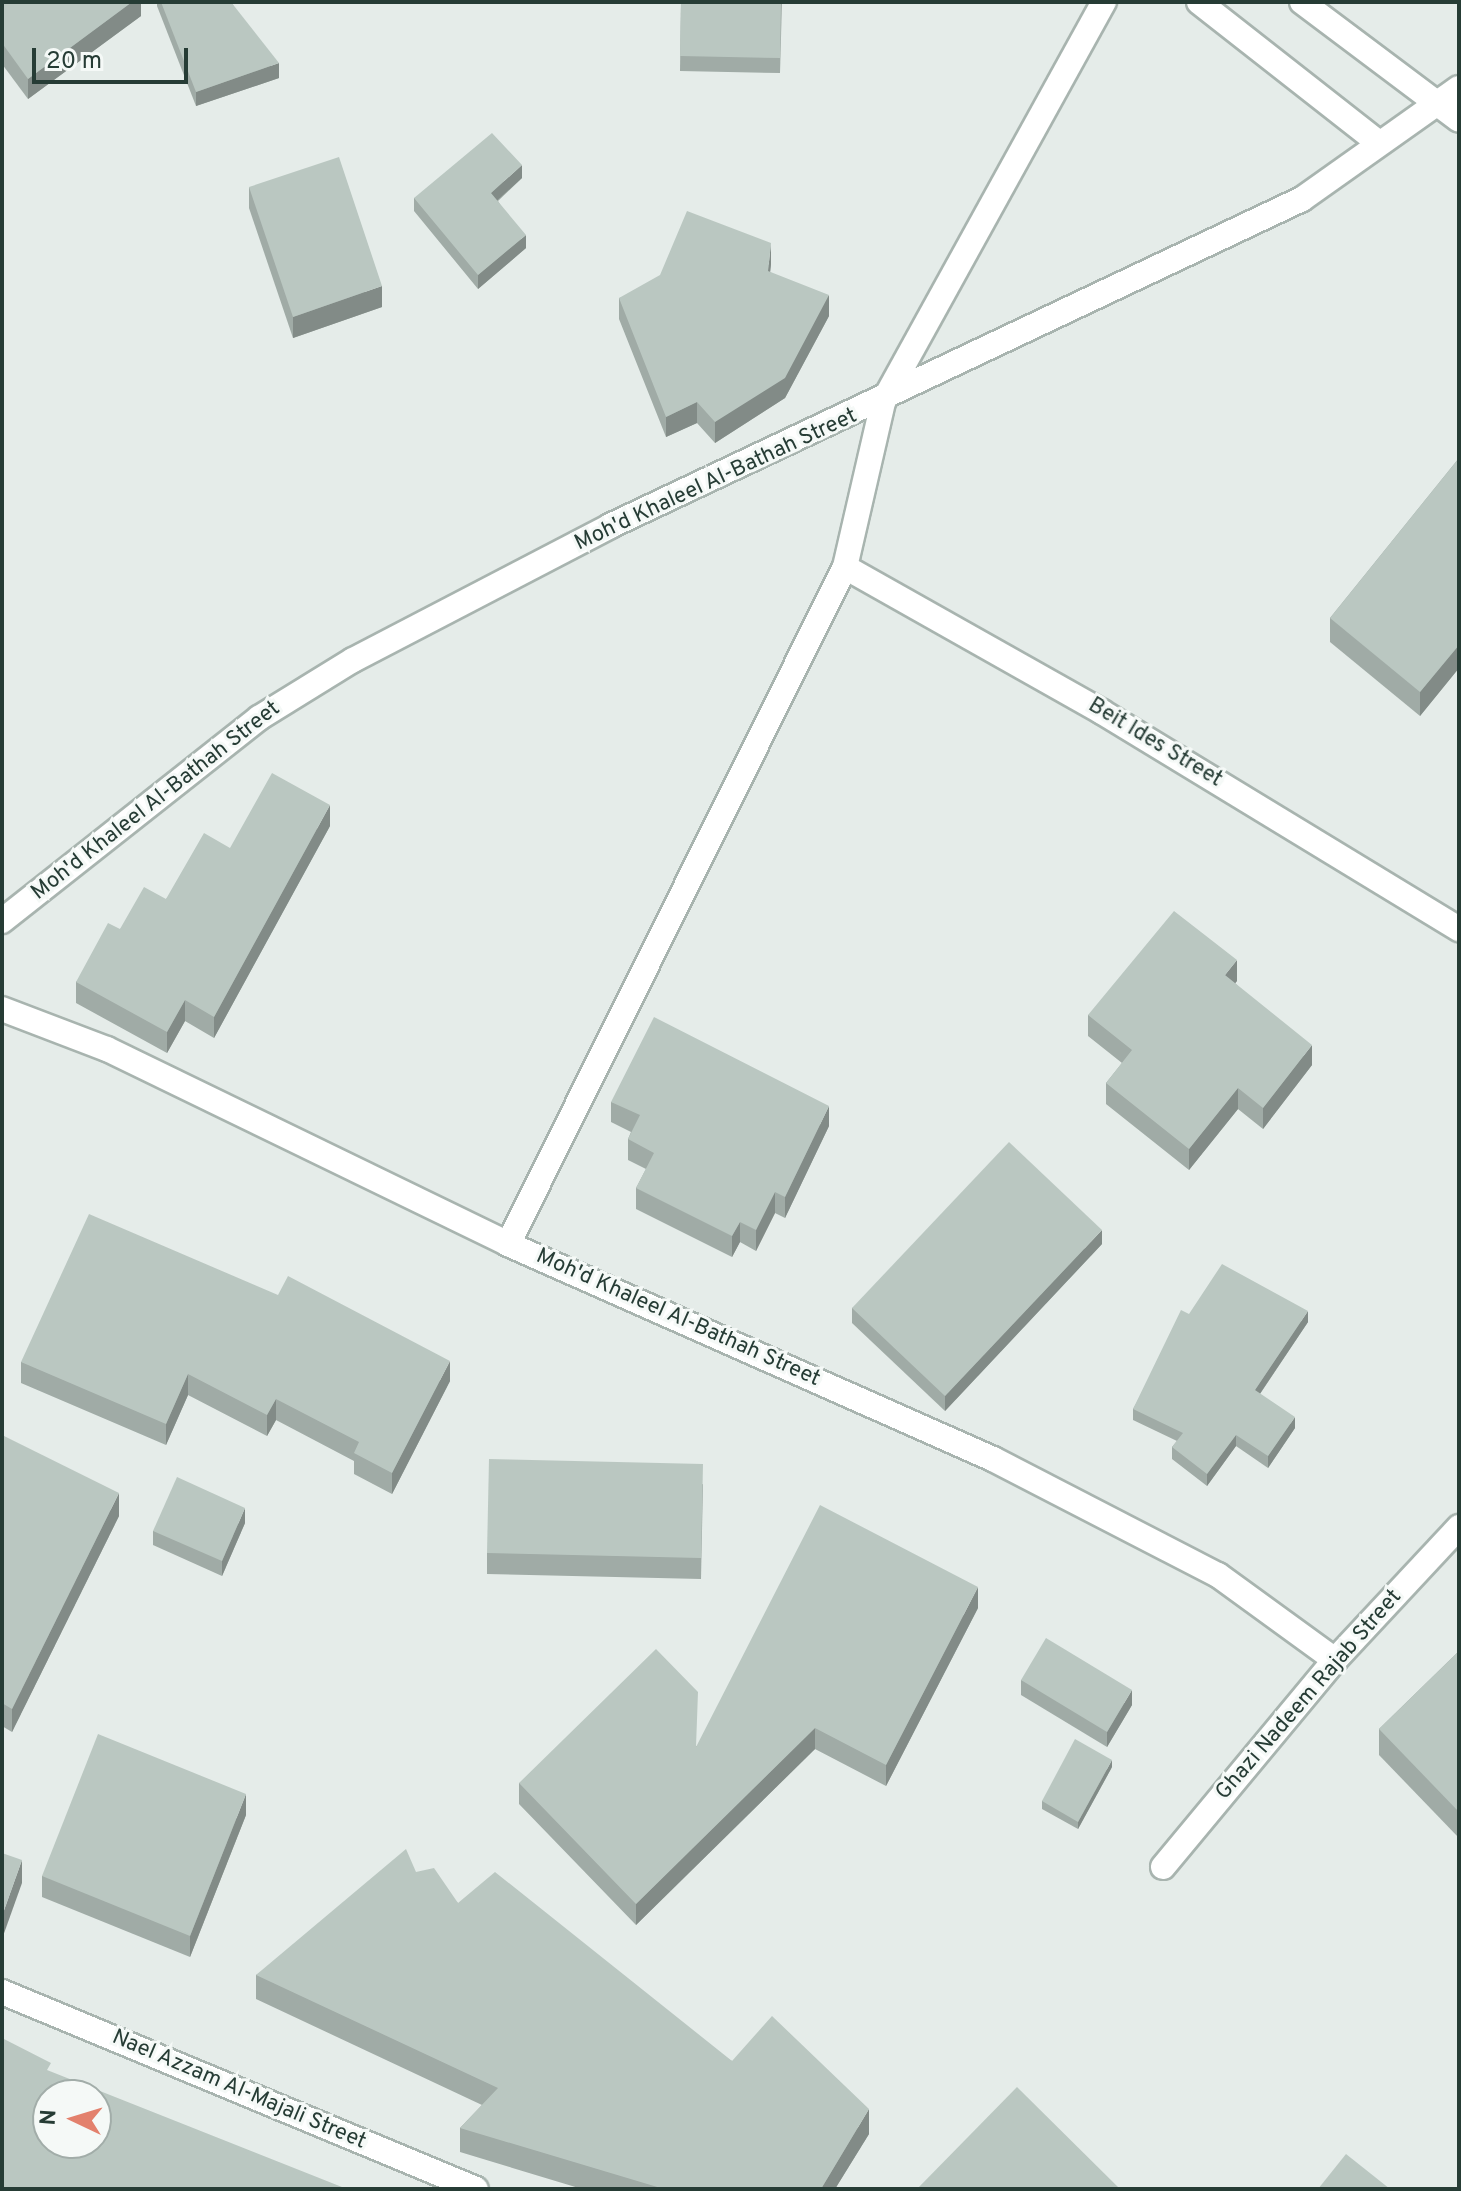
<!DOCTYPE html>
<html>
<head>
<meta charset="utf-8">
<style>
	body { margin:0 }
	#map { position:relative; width:1461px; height:2191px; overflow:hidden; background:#e5ece9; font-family:Overpass,sans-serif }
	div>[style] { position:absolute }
	.roads { filter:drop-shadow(2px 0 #a8b4af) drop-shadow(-2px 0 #a8b4af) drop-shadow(0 2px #a8b4af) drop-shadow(0 -2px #a8b4af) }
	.lane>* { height:24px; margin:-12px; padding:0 12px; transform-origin:12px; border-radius:12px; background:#fff }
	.street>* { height:24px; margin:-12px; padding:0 12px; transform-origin:12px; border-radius:12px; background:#fff }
	.wall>* { inset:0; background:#a0aba6 }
	.shaded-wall>* { inset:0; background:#828b87 }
	.building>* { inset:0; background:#bac7c1 }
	span { translate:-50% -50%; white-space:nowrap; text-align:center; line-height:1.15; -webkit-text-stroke:6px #f5f9f7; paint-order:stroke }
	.street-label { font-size:22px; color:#263c35 }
	.frame { position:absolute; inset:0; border:4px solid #263c35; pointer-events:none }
	.north { position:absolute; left:32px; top:2079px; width:80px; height:80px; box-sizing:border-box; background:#f5f9f7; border:2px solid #a2ada9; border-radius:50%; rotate:274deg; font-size:22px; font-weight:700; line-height:32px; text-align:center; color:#263c35 }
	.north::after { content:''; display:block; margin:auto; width:28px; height:36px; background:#e3816d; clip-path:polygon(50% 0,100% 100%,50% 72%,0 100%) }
	.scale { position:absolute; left:32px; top:48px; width:156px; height:36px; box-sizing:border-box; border:4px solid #263c35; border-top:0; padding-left:10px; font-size:24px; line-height:28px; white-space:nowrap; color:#263c35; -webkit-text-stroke:6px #f5f9f7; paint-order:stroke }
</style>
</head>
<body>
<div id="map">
	<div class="roads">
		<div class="lane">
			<div style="left:1199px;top:2px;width:229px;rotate:38.1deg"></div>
			<div style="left:883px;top:402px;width:457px;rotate:-61.1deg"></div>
		</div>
		<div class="street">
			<div style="left:1302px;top:2px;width:196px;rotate:36.9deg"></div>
			<div style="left:845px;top:567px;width:295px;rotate:29.4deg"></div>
			<div style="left:1102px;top:712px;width:418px;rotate:31.3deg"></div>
			<div style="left:2px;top:921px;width:328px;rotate:-38.3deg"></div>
			<div style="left:259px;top:718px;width:110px;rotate:-31.7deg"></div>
			<div style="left:353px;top:660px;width:290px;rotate:-27.5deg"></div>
			<div style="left:610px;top:526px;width:765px;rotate:-25.29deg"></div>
			<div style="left:1302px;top:199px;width:192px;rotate:-35.3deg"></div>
			<div style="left:2px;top:1009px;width:112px;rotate:20.9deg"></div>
			<div style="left:107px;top:1049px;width:446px;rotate:25.9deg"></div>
			<div style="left:508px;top:1244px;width:531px;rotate:23.91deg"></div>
			<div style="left:993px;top:1459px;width:253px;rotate:27.3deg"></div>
			<div style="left:1218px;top:1575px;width:145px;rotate:36deg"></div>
			<div style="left:508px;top:1244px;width:756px;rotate:-63.54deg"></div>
			<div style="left:845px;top:567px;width:169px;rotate:-77deg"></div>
			<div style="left:1163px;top:1867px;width:269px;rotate:-50.3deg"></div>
			<div style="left:1335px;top:1660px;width:182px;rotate:-47deg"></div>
			<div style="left:2px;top:1992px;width:513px;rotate:22.57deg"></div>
		</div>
	</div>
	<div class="wall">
		<div style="clip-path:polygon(2px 2px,141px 2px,141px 16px,28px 99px,2px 64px)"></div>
		<div style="clip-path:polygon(157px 2px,231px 2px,279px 78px,196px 106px,157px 6px)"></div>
		<div style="clip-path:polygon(681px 2px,782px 2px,780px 73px,680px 71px)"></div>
		<div style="clip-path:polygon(522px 178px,498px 201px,526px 248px,478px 289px,414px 211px,414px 198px)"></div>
		<div style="clip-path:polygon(249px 187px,382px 307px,293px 338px,249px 208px)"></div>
		<div style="clip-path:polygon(771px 264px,770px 272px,829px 316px,785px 398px,715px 443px,697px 423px,666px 437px,619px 319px,619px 298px)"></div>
		<div style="clip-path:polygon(1459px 458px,1459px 668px,1420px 716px,1330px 642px,1330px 618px)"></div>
		<div style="clip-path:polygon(330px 826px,214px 1038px,185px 1021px,167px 1053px,76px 1003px,76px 982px,120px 929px,166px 899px,230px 848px)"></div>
		<div style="clip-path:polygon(1237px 981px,1235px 983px,1312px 1065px,1263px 1129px,1238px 1109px,1189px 1170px,1106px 1104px,1106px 1083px,1122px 1063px,1088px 1036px,1088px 1015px)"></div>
		<div style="clip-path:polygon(611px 1102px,829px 1126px,785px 1218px,775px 1213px,756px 1251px,740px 1242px,732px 1257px,636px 1209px,636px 1188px,646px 1169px,628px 1160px,628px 1139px,631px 1132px,611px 1122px)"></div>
		<div style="clip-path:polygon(1102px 1244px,945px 1411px,852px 1323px,852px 1308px)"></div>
		<div style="clip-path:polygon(1189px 1314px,1308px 1322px,1260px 1394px,1295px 1428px,1268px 1468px,1236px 1446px,1207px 1486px,1172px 1459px,1172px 1447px,1177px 1441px,1133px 1420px,1133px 1409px)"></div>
		<div style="clip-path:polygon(21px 1362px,450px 1381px,392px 1494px,354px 1474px,354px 1461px,276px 1420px,267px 1436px,188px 1395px,166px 1445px,21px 1383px)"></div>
		<div style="clip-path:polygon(2px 1435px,119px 1516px,12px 1732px,2px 1726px)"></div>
		<div style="clip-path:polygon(703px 1484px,701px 1579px,487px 1574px,487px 1553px)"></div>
		<div style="clip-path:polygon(245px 1523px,222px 1576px,153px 1545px,153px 1531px)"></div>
		<div style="clip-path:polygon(978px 1608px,886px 1786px,815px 1749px,636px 1925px,519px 1804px,519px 1783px,697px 1746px)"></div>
		<div style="clip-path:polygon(1459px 1651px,1459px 1838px,1379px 1755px,1379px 1729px)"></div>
		<div style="clip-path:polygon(1021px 1680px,1132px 1705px,1107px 1747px,1021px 1695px)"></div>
		<div style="clip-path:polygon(1112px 1767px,1078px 1829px,1042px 1809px,1042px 1801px)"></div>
		<div style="clip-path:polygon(246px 1815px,190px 1957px,42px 1897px,42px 1876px)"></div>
		<div style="clip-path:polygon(416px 1872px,458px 1903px,732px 2061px,869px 2134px,835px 2189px,582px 2189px,460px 2152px,460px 2128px,482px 2105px,256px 1999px,256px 1975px)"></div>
	</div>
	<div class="shaded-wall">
		<div style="clip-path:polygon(132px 2px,141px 2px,141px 16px,28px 99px,28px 79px)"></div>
		<div style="clip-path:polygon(279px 63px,279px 78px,196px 106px,196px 92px)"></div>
		<div style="clip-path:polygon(522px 165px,522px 178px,491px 206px,491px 193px)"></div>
		<div style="clip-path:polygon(526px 235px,526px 248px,478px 289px,478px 275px)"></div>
		<div style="clip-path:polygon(771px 243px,771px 264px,768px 292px,768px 271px)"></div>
		<div style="clip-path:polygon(382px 286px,382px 307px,293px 338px,293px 317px)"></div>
		<div style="clip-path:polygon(829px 295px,829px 316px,785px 398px,715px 443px,715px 422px)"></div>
		<div style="clip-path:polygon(697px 402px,697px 423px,666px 437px,666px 417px)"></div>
		<div style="clip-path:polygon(1459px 645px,1459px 668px,1420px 716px,1420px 692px)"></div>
		<div style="clip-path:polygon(330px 805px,330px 826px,214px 1038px,214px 1017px)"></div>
		<div style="clip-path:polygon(1237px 960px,1237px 981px,1225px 996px,1225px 975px)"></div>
		<div style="clip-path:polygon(185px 1000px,185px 1021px,167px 1053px,167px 1032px)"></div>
		<div style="clip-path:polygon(1312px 1045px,1312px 1065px,1263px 1129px,1263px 1108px)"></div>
		<div style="clip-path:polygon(1238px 1088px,1238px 1109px,1189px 1170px,1189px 1149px)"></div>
		<div style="clip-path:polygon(829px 1106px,829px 1126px,785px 1218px,785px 1197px)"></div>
		<div style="clip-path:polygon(775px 1192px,775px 1213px,756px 1251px,756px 1230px)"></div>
		<div style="clip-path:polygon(740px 1222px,740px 1242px,732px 1257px,732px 1236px)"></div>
		<div style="clip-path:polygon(1102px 1230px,1102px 1244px,945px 1411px,945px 1396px)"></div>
		<div style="clip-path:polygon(1308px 1311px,1308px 1322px,1255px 1401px,1255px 1390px)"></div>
		<div style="clip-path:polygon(450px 1361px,450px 1381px,392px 1494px,392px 1473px)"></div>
		<div style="clip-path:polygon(188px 1374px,188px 1395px,166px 1445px,166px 1424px)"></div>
		<div style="clip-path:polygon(276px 1399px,276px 1420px,267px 1436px,267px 1415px)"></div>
		<div style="clip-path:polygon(1295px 1417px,1295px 1428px,1268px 1468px,1268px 1456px)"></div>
		<div style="clip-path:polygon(1236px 1435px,1236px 1446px,1207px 1486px,1207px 1474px)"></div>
		<div style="clip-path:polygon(119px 1493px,119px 1516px,12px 1732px,12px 1709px)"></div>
		<div style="clip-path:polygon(245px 1508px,245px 1523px,222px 1576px,222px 1561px)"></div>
		<div style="clip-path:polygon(978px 1587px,978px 1608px,886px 1786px,886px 1765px)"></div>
		<div style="clip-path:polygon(1132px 1690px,1132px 1705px,1107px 1747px,1107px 1732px)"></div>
		<div style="clip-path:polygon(815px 1728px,815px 1749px,636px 1925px,636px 1904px)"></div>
		<div style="clip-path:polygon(1112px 1760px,1112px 1767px,1078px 1829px,1078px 1822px)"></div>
		<div style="clip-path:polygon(246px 1794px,246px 1815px,190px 1957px,190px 1936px)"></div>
		<div style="clip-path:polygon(22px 1860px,22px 1883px,2px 1939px,2px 1916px)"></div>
		<div style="clip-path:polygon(869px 2109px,869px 2134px,835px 2189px,821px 2189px)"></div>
	</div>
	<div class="building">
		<div style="clip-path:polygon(2px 2px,132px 2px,28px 79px,2px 43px)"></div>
		<div style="clip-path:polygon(161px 2px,231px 2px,279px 63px,196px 92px)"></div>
		<div style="clip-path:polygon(681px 2px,781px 2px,780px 58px,680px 56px)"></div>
		<div style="clip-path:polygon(492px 133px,522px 165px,491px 193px,526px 235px,478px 275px,414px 198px)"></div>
		<div style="clip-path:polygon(339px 157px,382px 286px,293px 317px,249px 187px)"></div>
		<div style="clip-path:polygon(687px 211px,771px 243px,768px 271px,829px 295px,785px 378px,715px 422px,697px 402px,666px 417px,619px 298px,660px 275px)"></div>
		<div style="clip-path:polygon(1459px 458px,1459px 645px,1420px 692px,1330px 618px)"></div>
		<div style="clip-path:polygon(272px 773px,330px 805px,214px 1017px,185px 1000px,167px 1032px,76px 982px,108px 923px,120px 929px,144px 887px,166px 899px,204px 833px,230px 848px)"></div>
		<div style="clip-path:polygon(1174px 911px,1237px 960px,1225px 975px,1312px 1045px,1263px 1108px,1238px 1088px,1189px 1149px,1106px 1083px,1132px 1050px,1088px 1015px)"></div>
		<div style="clip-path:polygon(654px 1017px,829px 1106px,785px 1197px,775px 1192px,756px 1230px,740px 1222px,732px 1236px,636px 1188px,654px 1153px,628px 1139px,640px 1115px,611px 1102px)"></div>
		<div style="clip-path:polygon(1009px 1142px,1102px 1230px,945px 1396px,852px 1308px)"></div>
		<div style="clip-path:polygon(89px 1214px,278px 1295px,288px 1276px,450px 1361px,392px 1473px,354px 1453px,359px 1442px,276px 1399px,267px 1415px,188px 1374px,166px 1424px,21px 1362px)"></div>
		<div style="clip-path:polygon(1222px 1264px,1308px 1311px,1255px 1390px,1295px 1417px,1268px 1456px,1236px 1435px,1207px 1474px,1172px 1447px,1183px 1433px,1133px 1409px,1181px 1310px,1189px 1314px)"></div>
		<div style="clip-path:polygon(2px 1435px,119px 1493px,12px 1709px,2px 1703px)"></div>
		<div style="clip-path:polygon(489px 1459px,703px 1464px,701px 1558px,487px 1553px)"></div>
		<div style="clip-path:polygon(177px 1477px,245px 1508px,222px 1561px,153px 1531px)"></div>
		<div style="clip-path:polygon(820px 1505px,978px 1587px,886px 1765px,815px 1728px,636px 1904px,519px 1783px,656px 1649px,698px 1692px,696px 1747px)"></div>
		<div style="clip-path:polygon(1046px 1638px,1132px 1690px,1107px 1732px,1021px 1680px)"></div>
		<div style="clip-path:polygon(1459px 1651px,1459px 1812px,1379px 1729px)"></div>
		<div style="clip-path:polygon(98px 1734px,246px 1794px,190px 1936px,42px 1876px)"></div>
		<div style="clip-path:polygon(1075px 1739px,1112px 1760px,1078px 1822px,1042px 1801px)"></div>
		<div style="clip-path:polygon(406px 1849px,416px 1872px,434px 1868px,458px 1903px,495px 1872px,732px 2061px,772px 2016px,869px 2109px,821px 2189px,664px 2189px,460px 2128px,498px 2088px,256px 1975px)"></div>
		<div style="clip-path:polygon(2px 1853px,22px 1860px,2px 1916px)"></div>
		<div style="clip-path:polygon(evenodd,2px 2038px,51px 2063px,47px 2070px,347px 2189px,2px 2189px,2px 2038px,48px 2095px,96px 2095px,96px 2143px,48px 2143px,48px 2095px)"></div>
		<div style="clip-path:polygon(1017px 2087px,1120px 2189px,917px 2189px)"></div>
		<div style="clip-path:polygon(1346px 2154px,1390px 2189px,1318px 2189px)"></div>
	</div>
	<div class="street-label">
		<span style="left:716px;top:480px;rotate:-25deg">Moh'd Khaleel Al-Bathah Street</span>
		<span style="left:1155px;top:743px;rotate:31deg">Beit Ides Street</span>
		<span style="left:156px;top:801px;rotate:-38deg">Moh'd Khaleel Al-Bathah Street</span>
		<span style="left:678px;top:1318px;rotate:24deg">Moh'd Khaleel Al-Bathah Street</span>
		<span style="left:1309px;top:1695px;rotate:-49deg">Ghazi Nadeem Rajab Street</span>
		<span style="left:239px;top:2090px;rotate:23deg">Nael Azzam Al-Majali Street</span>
	</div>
	<div class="frame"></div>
	<div class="north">N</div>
	<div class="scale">20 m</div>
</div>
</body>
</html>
